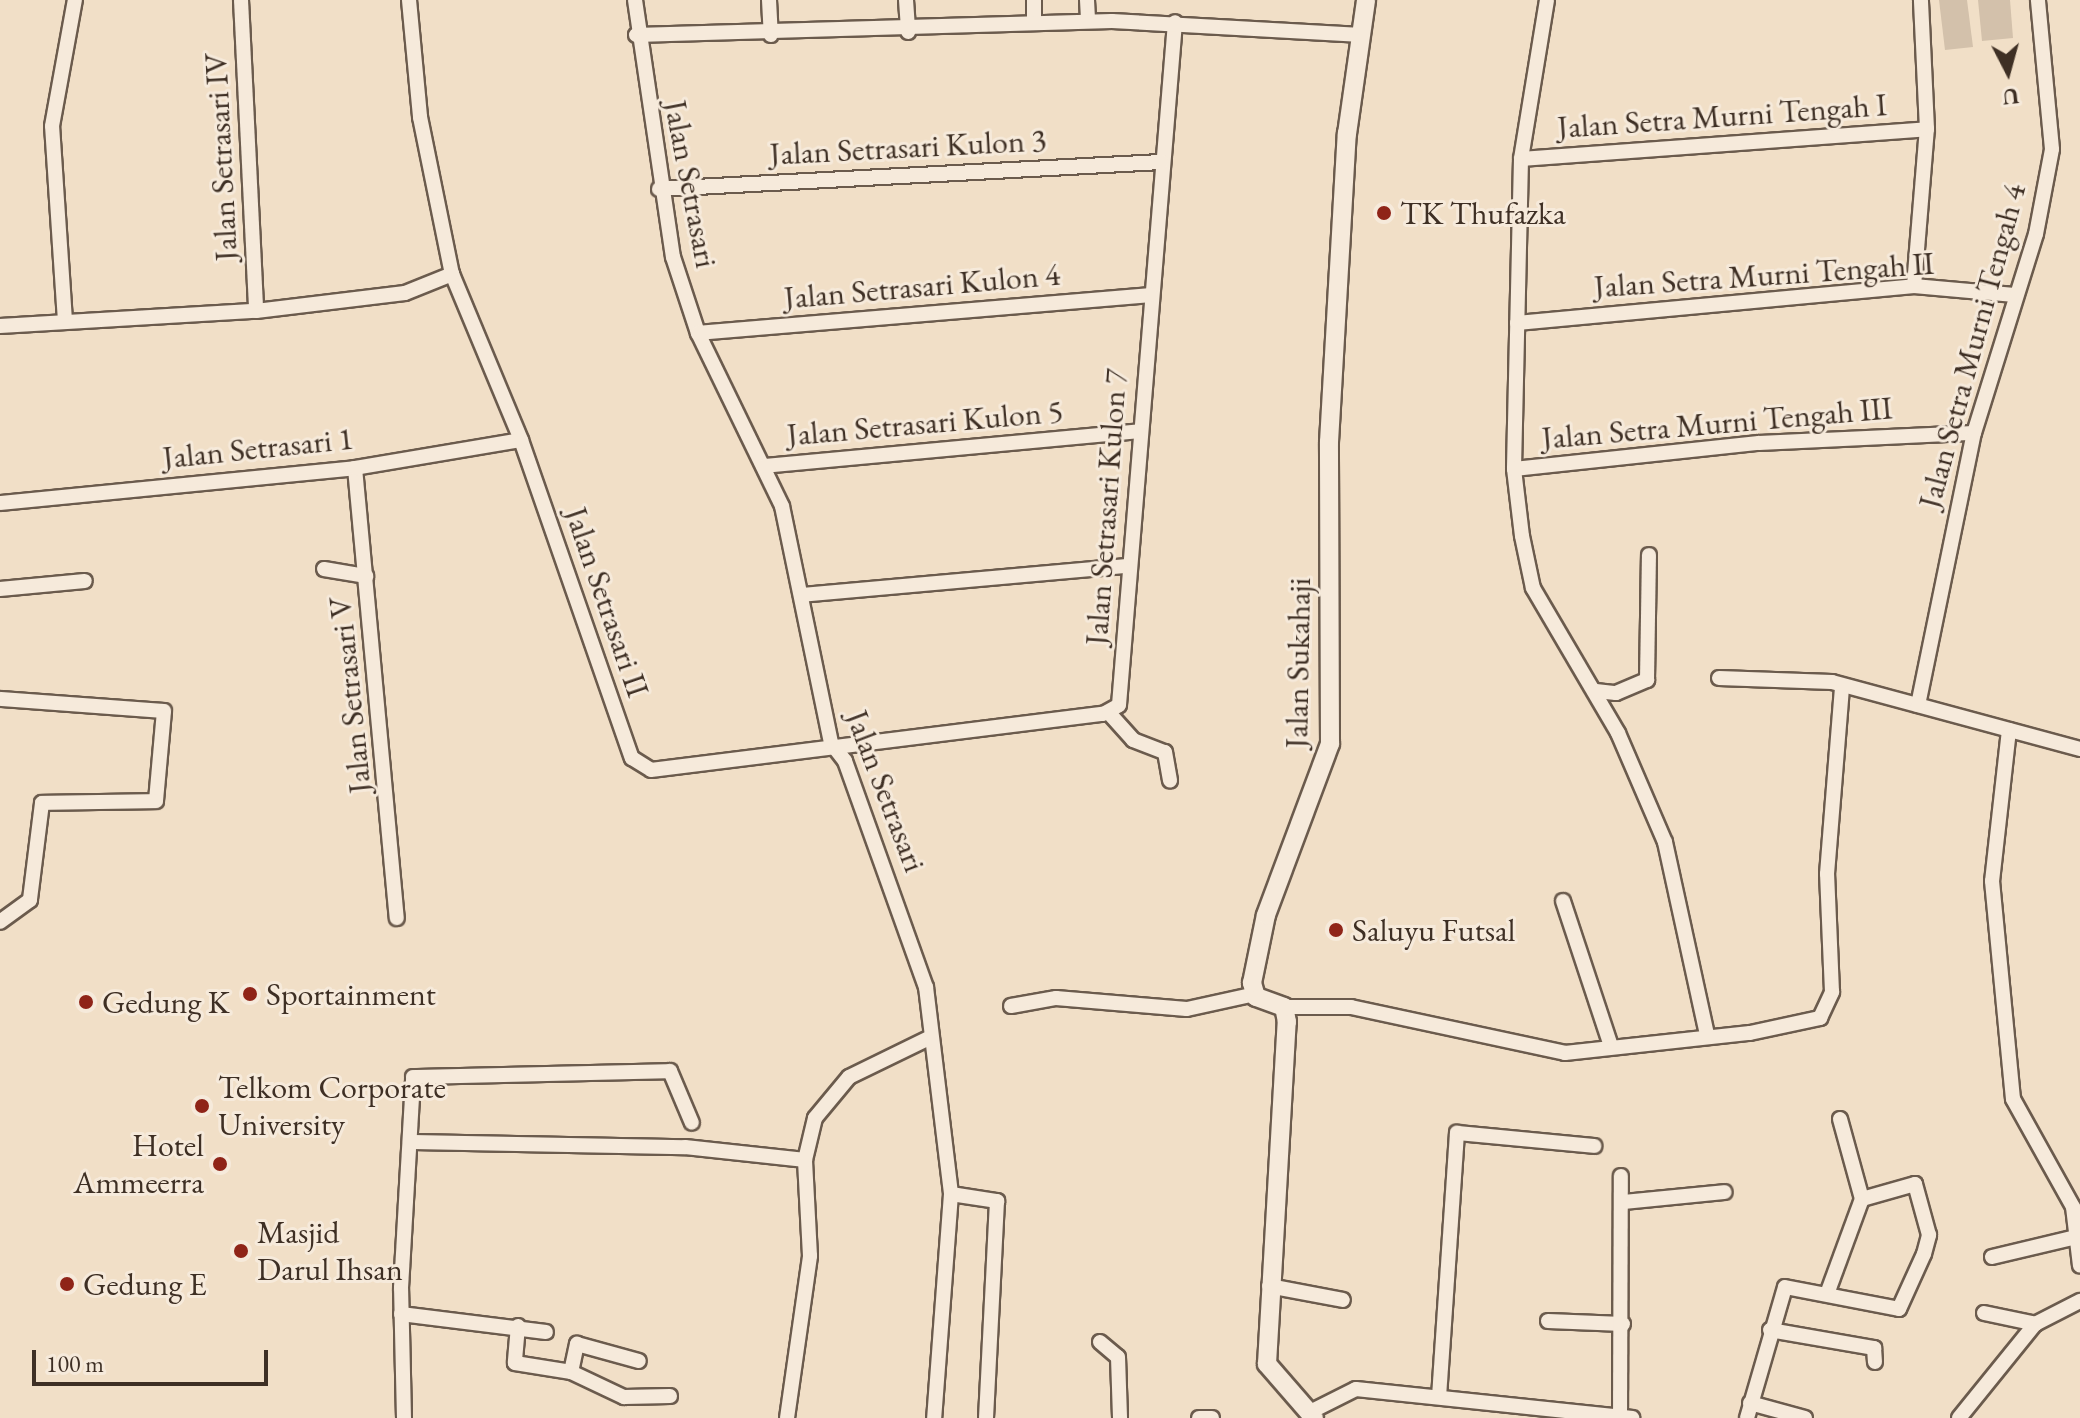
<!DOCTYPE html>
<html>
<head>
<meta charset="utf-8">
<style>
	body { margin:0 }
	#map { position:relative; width:2080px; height:1418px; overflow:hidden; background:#f1dfc7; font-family:"EB Garamond",serif }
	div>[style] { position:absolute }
	.green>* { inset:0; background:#d3c1ab }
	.roads { filter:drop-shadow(2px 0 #6b5b4d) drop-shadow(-2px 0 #6b5b4d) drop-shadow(0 2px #6b5b4d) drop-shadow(0 -2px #6b5b4d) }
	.minor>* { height:14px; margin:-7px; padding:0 7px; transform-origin:7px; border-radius:7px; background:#f6eadb }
	.tertiary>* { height:18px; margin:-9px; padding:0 9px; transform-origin:9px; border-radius:9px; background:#f6eadb }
	.dots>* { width:22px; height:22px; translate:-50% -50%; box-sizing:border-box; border:4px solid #f6eadb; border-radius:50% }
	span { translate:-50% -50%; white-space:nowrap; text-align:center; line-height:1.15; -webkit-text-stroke:6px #f6eadb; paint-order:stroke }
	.street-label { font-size:32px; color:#3e2f24 }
	.poi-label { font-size:32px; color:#3e2f24 }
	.left { translate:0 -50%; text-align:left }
	.right { translate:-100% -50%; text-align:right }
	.north { position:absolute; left:1968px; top:32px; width:80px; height:80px; -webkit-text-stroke:6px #f6eadb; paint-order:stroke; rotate:174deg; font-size:22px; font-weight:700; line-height:32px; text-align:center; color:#3e2f24 }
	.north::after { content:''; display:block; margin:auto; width:28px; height:36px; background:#3e2f24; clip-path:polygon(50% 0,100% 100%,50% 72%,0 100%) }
	.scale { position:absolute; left:32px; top:1350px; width:236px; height:36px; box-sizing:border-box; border:4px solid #3e2f24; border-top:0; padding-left:10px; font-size:24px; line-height:28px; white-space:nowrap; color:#3e2f24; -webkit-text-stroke:6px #f6eadb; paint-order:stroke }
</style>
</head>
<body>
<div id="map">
	<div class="green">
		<div style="clip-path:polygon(1939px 0,1967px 0,1973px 47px,1945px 50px)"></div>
		<div style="clip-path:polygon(1978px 0,2010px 0,2013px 38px,1982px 41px)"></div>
	</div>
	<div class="roads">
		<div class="minor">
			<div style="left:241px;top:0;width:311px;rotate:87.2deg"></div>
			<div style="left:409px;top:0;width:118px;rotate:84.6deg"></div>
			<div style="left:420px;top:117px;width:160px;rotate:78.5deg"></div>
			<div style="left:452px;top:274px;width:180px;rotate:67.4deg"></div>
			<div style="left:521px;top:440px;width:337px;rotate:70.8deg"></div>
			<div style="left:632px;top:758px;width:22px;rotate:32deg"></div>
			<div style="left:651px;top:770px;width:455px;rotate:-7.1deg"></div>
			<div style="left:1103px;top:714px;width:18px;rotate:-29deg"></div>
			<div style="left:1119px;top:705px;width:685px;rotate:-85.31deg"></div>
			<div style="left:635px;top:0;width:260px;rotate:81.6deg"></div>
			<div style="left:673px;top:257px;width:80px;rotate:71.8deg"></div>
			<div style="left:698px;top:333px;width:192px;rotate:64.1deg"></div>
			<div style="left:782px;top:506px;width:242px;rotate:78.3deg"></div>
			<div style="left:831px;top:743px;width:23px;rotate:52deg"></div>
			<div style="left:845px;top:761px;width:240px;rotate:70.3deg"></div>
			<div style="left:926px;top:987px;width:209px;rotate:83.1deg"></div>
			<div style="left:951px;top:1194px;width:225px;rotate:94.3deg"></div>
			<div style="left:769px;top:0;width:35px;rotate:87deg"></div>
			<div style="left:906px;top:0;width:32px;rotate:86deg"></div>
			<div style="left:1034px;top:0;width:23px;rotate:90deg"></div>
			<div style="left:1087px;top:0;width:21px;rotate:87deg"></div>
			<div style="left:1547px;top:0;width:161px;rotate:99.3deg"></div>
			<div style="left:1521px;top:159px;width:310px;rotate:91.3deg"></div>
			<div style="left:1514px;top:469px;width:67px;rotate:83.2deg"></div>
			<div style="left:1522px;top:536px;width:53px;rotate:78.1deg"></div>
			<div style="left:1533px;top:588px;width:168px;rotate:59.6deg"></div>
			<div style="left:1618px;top:733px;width:119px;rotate:66.7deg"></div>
			<div style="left:1665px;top:842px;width:198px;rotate:77.7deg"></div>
			<div style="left:636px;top:35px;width:476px;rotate:-1.7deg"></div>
			<div style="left:1112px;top:21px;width:250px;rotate:3.2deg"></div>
			<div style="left:1521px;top:159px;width:407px;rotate:-4.2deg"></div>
			<div style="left:659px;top:189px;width:503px;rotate:-3.08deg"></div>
			<div style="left:1914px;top:286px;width:158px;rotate:-85.3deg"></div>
			<div style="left:1927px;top:129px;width:129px;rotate:-92.7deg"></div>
			<div style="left:65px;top:321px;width:195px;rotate:-93.8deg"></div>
			<div style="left:52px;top:126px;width:128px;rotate:-79.7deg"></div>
			<div style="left:1517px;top:323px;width:399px;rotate:-5.3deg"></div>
			<div style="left:1914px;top:286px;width:101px;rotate:5.1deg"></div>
			<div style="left:0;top:326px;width:256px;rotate:-3.4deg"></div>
			<div style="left:256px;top:311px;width:150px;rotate:-6.9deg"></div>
			<div style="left:405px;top:293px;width:51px;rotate:-22deg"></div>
			<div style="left:698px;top:333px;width:454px;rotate:-4.8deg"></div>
			<div style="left:764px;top:466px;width:376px;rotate:-5.3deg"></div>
			<div style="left:355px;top:468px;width:452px;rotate:84.7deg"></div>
			<div style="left:1514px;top:469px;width:246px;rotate:-6.1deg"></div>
			<div style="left:1759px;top:443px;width:215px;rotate:-2.7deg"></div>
			<div style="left:0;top:503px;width:357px;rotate:-5.6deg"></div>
			<div style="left:355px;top:468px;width:168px;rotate:-9.6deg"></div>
			<div style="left:324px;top:569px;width:43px;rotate:9.5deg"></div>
			<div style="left:0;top:589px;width:85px;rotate:-5.4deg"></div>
			<div style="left:801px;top:595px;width:329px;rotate:-5.1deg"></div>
			<div style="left:1719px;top:678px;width:113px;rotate:2deg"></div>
			<div style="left:1832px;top:682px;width:257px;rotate:15.1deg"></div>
			<div style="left:1596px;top:691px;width:20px;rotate:6deg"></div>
			<div style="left:1616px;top:693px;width:34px;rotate:-23deg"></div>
			<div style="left:1647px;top:680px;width:125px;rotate:-89.1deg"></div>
			<div style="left:0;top:699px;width:164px;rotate:4.2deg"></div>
			<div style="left:164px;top:711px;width:90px;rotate:95.1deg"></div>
			<div style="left:156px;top:801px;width:114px;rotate:179deg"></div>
			<div style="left:42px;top:803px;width:98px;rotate:97.1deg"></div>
			<div style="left:30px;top:900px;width:37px;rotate:144deg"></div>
			<div style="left:1918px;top:705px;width:278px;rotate:-78.4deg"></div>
			<div style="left:1974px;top:433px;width:208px;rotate:-72.7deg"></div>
			<div style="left:2036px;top:234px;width:86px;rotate:-79.3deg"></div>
			<div style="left:2052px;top:149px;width:150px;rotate:-95.4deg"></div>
			<div style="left:1109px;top:713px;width:36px;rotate:48deg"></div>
			<div style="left:1133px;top:740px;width:34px;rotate:21deg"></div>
			<div style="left:1165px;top:752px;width:29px;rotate:80deg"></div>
			<div style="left:2009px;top:730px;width:152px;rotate:96.4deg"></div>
			<div style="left:1992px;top:881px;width:219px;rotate:84.5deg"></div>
			<div style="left:2013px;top:1099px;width:124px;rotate:60.9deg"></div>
			<div style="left:2073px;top:1207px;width:59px;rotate:83.2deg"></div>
			<div style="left:1563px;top:901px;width:153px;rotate:71.7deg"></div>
			<div style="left:1011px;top:1006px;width:46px;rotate:-10.1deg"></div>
			<div style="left:1056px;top:998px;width:131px;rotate:4.8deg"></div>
			<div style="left:1187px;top:1009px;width:70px;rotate:-12.4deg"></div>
			<div style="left:1284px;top:1007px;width:67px"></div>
			<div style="left:1351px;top:1007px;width:219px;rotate:12.1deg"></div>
			<div style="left:1565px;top:1053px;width:186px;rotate:-6.2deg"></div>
			<div style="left:1750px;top:1033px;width:72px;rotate:-12.1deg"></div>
			<div style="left:1820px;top:1018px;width:29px;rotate:-65deg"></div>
			<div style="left:1832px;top:992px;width:118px;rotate:-92.4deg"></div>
			<div style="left:1827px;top:874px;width:189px;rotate:-85.4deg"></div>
			<div style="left:413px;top:1142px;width:272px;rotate:1.1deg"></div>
			<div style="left:685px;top:1147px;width:121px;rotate:6.2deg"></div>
			<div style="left:951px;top:1194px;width:47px;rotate:8.7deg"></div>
			<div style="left:997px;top:1201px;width:217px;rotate:92.9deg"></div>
			<div style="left:1623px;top:1202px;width:102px;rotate:-5.6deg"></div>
			<div style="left:1992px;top:1257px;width:86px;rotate:-13.4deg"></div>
			<div style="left:1269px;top:1286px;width:75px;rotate:10.7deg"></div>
			<div style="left:1827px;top:1294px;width:101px;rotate:-69.8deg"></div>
			<div style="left:1984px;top:1313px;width:53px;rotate:11.9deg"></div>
			<div style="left:401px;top:1314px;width:146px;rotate:7.1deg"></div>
			<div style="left:1548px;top:1321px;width:75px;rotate:2.3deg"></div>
			<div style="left:518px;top:1326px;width:37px;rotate:95deg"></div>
			<div style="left:515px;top:1363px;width:57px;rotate:9.1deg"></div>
			<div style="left:571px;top:1372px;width:59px;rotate:25.3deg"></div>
			<div style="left:624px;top:1397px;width:46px;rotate:-1.2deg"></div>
			<div style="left:1770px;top:1330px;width:106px;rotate:9.8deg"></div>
			<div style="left:1874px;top:1348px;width:14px;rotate:86deg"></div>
			<div style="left:1100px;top:1342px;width:23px;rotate:40deg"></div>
			<div style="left:1118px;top:1357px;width:61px;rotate:88.1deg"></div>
			<div style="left:571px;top:1372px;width:29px;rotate:-78deg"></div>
			<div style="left:577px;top:1344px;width:64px;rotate:15.3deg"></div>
			<div style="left:1439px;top:1397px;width:265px;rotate:-86.1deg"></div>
			<div style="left:1457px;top:1133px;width:138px;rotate:5.4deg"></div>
			<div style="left:1750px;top:1403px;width:57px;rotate:15.3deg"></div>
			<div style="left:1312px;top:1411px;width:49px;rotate:-26.6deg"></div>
			<div style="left:1356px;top:1389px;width:278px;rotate:6deg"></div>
			<div style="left:1620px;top:1417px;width:241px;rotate:-89.8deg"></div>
			<div style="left:404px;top:1418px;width:130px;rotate:-91.3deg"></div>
			<div style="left:401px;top:1288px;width:211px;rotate:-86.7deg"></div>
			<div style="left:413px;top:1077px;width:257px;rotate:-1.3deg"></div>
			<div style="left:670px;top:1071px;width:56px;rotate:67.1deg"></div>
			<div style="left:787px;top:1418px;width:164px;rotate:-81.9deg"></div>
			<div style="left:810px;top:1256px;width:96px;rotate:-93deg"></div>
			<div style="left:805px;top:1160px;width:43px;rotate:-76.6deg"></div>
			<div style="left:815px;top:1118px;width:53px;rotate:-50.3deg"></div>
			<div style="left:849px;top:1077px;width:87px;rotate:-26deg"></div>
			<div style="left:1199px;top:1418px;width:13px"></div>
			<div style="left:1747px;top:1418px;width:136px;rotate:-73.8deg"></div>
			<div style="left:1785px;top:1287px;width:116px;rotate:10.9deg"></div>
			<div style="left:1899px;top:1309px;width:60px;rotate:-65.6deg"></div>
			<div style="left:1924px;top:1254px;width:20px;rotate:-75deg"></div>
			<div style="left:1929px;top:1235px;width:53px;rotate:-105.4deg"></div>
			<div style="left:1915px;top:1184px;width:55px;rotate:164.2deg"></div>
			<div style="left:1862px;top:1199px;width:83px;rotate:-105.4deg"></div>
			<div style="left:1959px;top:1418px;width:121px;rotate:-51deg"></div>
			<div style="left:2035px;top:1324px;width:51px;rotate:-27.1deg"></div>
		</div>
		<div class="tertiary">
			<div style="left:1314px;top:1418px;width:72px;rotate:-131deg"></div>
			<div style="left:1267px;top:1364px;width:343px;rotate:-86.7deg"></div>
			<div style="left:1287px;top:1022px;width:15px;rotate:-101deg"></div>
			<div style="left:1284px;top:1007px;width:30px;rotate:-160deg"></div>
			<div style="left:1256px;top:997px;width:15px;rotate:-106deg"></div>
			<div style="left:1252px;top:983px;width:69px;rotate:-78.4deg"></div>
			<div style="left:1266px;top:915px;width:183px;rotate:-69.5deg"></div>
			<div style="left:1330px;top:744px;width:302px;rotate:-90.2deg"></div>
			<div style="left:1329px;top:442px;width:309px;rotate:-86.7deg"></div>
			<div style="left:1347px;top:134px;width:135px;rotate:-81.9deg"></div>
		</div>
	</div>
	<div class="dots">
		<div style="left:1384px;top:213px;background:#8f2418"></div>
		<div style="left:1336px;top:930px;background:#8f2418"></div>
		<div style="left:250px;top:994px;background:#8f2418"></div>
		<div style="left:86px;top:1002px;background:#8f2418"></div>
		<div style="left:202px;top:1106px;background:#8f2418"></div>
		<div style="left:220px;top:1164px;background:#8f2418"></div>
		<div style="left:241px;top:1251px;background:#8f2418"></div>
		<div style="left:67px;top:1284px;background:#8f2418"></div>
	</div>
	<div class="street-label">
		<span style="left:1722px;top:116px;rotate:-4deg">Jalan Setra Murni Tengah I</span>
		<span style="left:908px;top:147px;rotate:-3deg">Jalan Setrasari Kulon 3</span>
		<span style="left:221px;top:157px;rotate:-93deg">Jalan Setrasari IV</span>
		<span style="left:691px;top:184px;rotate:79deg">Jalan Setrasari</span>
		<span style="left:1764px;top:275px;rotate:-4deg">Jalan Setra Murni Tengah II</span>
		<span style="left:922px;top:286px;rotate:-5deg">Jalan Setrasari Kulon 4</span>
		<span style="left:1972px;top:346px;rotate:-75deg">Jalan Setra Murni Tengah 4</span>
		<span style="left:925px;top:423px;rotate:-5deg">Jalan Setrasari Kulon 5</span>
		<span style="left:1717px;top:423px;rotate:-5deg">Jalan Setra Murni Tengah III</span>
		<span style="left:258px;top:448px;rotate:-6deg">Jalan Setrasari 1</span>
		<span style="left:1106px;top:507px;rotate:-86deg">Jalan Setrasari Kulon 7</span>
		<span style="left:607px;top:602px;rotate:71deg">Jalan Setrasari II</span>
		<span style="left:1298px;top:663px;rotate:-89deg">Jalan Sukahaji</span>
		<span style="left:350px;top:695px;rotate:-96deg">Jalan Setrasari V</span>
		<span style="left:886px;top:791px;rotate:69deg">Jalan Setrasari</span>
	</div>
	<div class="poi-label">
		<span class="left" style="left:1400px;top:213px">TK Thufazka</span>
		<span class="left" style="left:1352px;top:930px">Saluyu Futsal</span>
		<span class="left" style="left:266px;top:994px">Sportainment</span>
		<span class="left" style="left:102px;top:1002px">Gedung K</span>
		<span class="left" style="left:218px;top:1106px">Telkom Corporate<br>University</span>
		<span class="right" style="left:204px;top:1164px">Hotel<br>Ammeerra</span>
		<span class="left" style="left:257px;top:1251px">Masjid<br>Darul Ihsan</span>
		<span class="left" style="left:83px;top:1284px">Gedung E</span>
	</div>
	<div class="north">U</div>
	<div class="scale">100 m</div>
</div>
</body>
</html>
